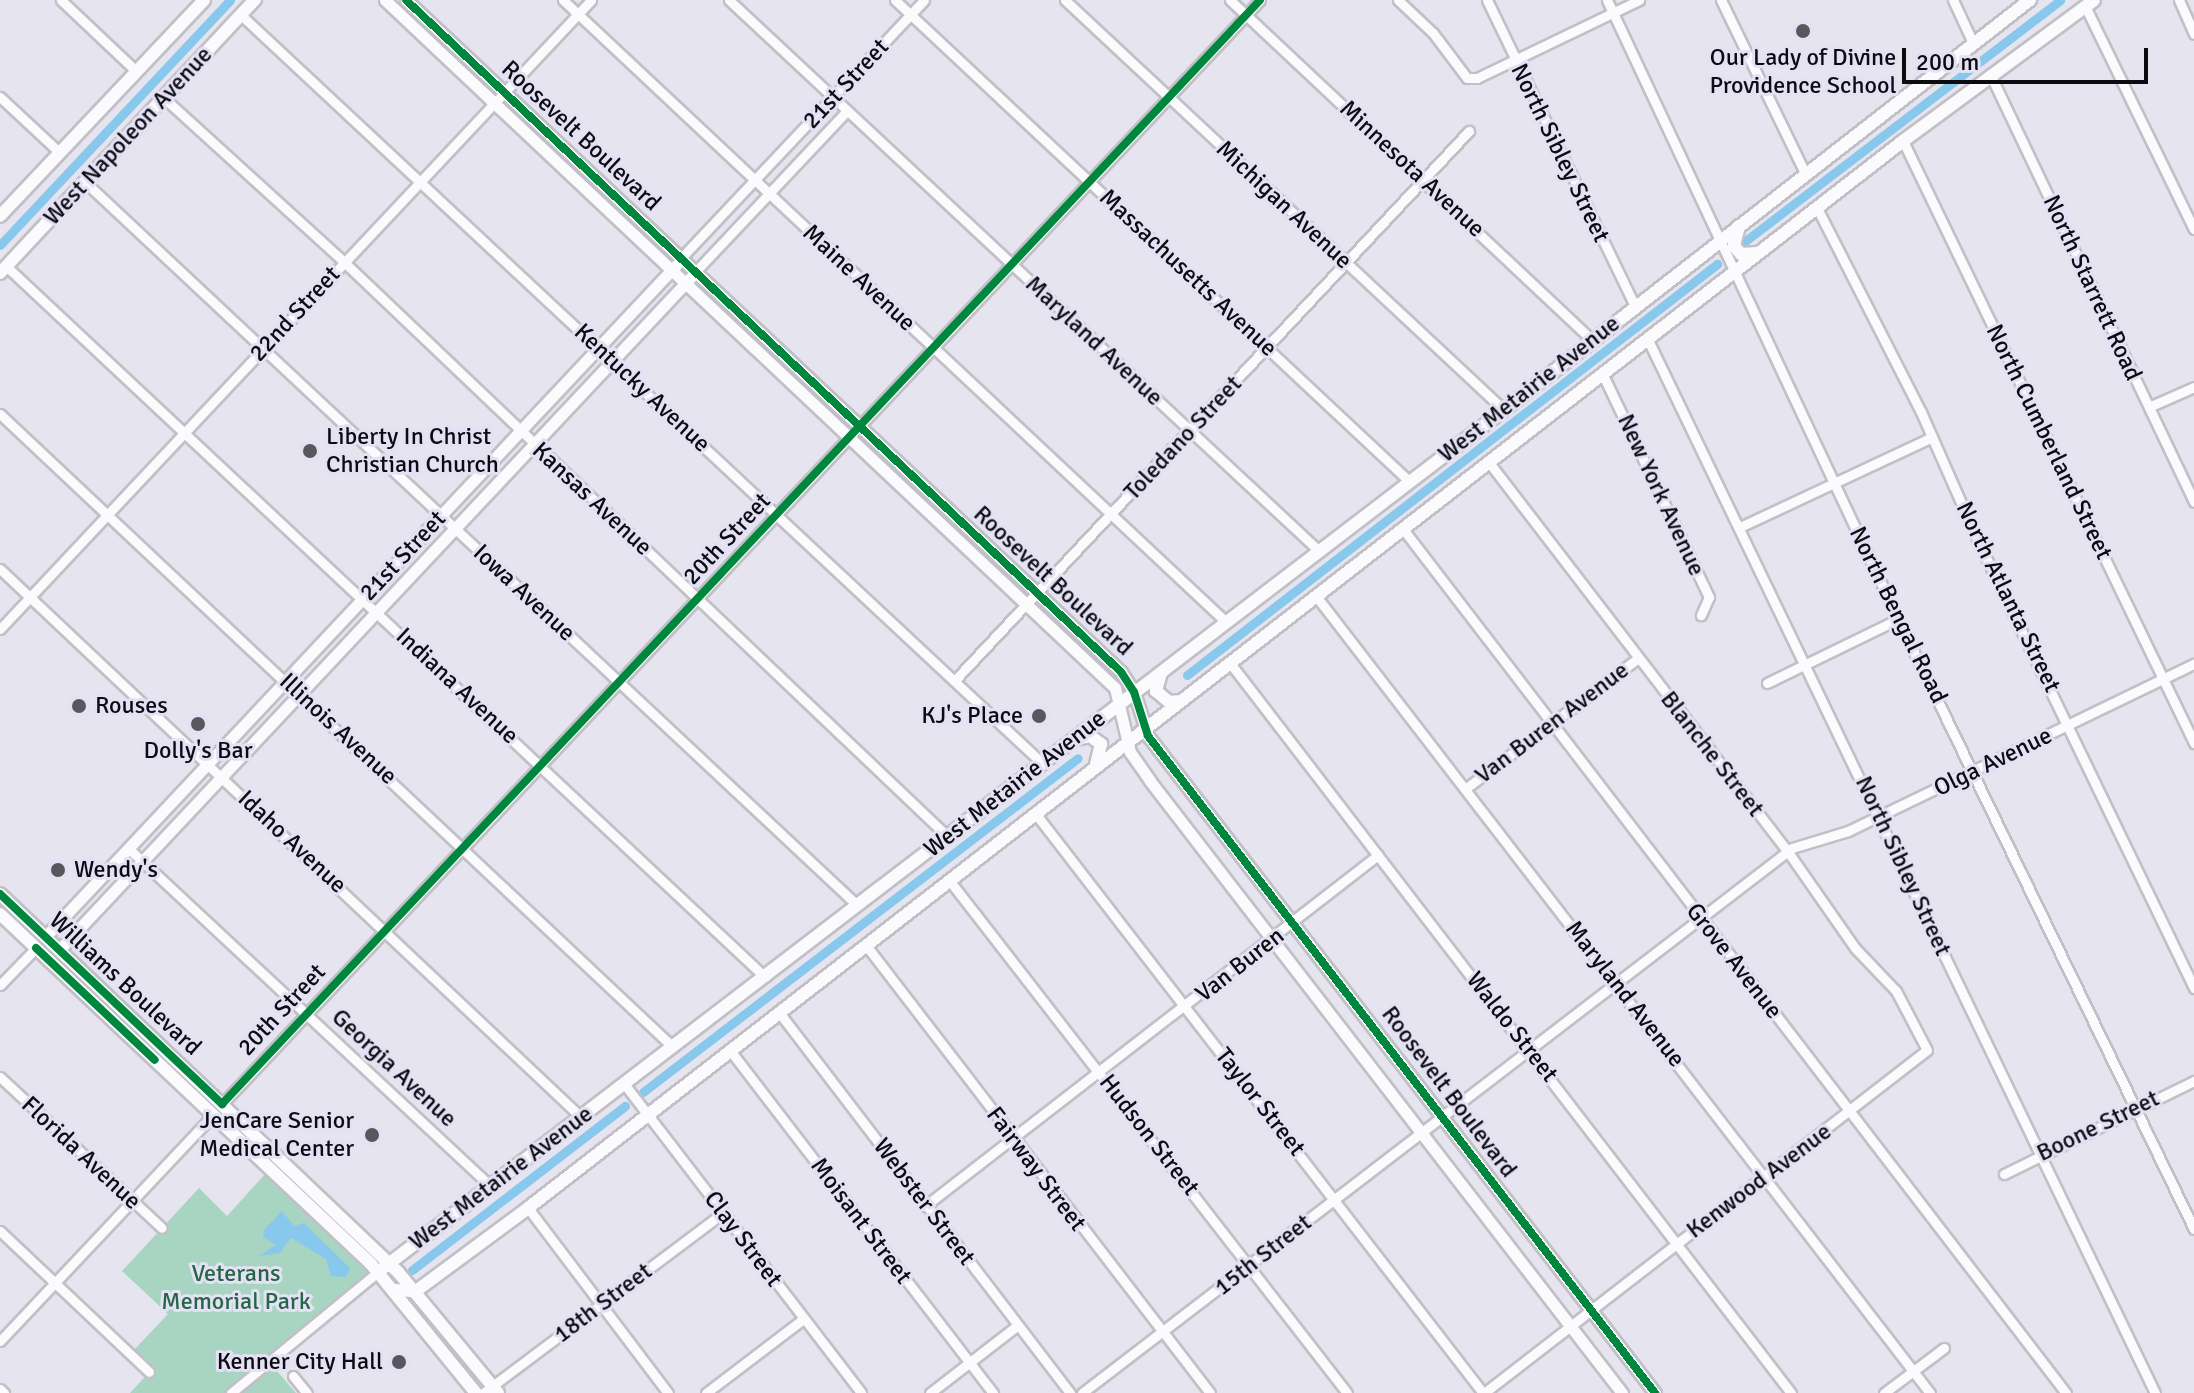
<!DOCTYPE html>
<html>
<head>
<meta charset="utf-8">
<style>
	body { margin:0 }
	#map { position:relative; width:2194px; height:1393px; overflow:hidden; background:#e6e5ef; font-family:Signika,sans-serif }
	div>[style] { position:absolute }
	.green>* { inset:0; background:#a8d5c1 }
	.water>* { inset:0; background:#87c8ec }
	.canal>* { height:9px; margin:-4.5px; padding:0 4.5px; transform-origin:4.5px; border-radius:4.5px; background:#87c8ec }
	.roads { filter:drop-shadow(2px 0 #c1c0c7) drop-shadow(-2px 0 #c1c0c7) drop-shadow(0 2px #c1c0c7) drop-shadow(0 -2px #c1c0c7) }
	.minor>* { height:9px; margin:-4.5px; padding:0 4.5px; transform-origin:4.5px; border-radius:4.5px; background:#fbfbfd }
	.tertiary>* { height:11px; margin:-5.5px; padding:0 5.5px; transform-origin:5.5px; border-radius:5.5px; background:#fbfbfd }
	.secondary>* { height:12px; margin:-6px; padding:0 6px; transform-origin:6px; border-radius:6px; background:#fbfbfd }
	.cycleway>* { height:8px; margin:-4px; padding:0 4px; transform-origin:4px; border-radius:4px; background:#00873e }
	.dots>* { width:22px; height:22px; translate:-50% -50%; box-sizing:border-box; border:4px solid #e3e1f3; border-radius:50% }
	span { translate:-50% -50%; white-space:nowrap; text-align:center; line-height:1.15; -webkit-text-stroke:6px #e3e1f3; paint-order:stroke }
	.poi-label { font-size:24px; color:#0c0b10 }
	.left { translate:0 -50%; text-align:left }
	.right { translate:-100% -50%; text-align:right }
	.street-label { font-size:24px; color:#0c0b10 }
	.park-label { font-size:24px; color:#256646 }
	.scale { position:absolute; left:1902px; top:48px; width:246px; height:36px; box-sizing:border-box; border:4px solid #0c0b10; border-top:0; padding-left:10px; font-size:24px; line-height:28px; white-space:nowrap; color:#0c0b10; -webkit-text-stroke:6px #e3e1f3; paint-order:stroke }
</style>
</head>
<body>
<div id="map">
	<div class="green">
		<div style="clip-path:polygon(265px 1174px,371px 1276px,265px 1357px,296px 1393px,130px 1393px,152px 1369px,133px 1351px,168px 1314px,122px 1271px,199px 1188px,227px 1216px)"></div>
	</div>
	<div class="water">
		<div style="clip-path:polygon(282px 1211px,294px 1226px,304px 1223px,350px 1268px,346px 1277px,331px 1276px,326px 1259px,291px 1238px,280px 1253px,259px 1256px,276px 1245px,263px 1237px,264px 1230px)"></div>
	</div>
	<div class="canal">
		<div style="left:1744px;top:242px;width:398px;rotate:-37.4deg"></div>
		<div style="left:0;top:245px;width:336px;rotate:-46.8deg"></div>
		<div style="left:1187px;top:675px;width:671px;rotate:-37.79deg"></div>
		<div style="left:643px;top:1092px;width:548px;rotate:-37.52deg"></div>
		<div style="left:412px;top:1270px;width:269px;rotate:-37.6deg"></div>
	</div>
	<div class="roads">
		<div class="minor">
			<div style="left:61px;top:0;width:103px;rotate:43.4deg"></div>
			<div style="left:563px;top:0;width:909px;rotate:43.17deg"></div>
			<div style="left:729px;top:0;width:807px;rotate:43.04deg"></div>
			<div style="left:895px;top:0;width:705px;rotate:43.1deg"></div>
			<div style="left:1065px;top:0;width:601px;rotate:43.04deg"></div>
			<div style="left:1230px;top:0;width:497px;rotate:43.2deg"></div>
			<div style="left:1398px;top:0;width:48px;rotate:43.3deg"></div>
			<div style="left:1433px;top:33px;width:56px;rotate:52.9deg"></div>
			<div style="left:1467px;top:78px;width:10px"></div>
			<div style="left:1477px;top:78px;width:180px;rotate:-25.7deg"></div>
			<div style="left:1487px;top:0;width:340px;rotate:64.2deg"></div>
			<div style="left:1607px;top:0;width:684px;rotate:64.82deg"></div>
			<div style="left:1898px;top:619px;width:678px;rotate:64.12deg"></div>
			<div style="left:1721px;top:0;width:192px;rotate:64.1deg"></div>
			<div style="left:1953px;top:0;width:47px;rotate:65.1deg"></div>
			<div style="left:2179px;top:0;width:37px;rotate:66deg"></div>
			<div style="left:2085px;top:6px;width:248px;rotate:64deg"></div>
			<div style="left:241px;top:15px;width:1096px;rotate:43.04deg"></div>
			<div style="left:1990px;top:74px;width:474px;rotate:64.5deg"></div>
			<div style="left:0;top:97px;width:81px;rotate:43deg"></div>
			<div style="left:164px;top:98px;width:244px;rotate:42.3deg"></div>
			<div style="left:344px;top:262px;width:833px;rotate:43.59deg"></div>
			<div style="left:1903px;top:141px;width:669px;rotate:64.2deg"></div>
			<div style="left:85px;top:182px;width:1058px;rotate:43.12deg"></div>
			<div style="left:1817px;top:208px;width:229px;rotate:63deg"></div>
			<div style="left:1921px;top:412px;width:139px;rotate:66.2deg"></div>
			<div style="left:1977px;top:539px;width:499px;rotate:64.2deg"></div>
			<div style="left:681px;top:258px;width:354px;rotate:-46.7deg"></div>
			<div style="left:6px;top:266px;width:1040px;rotate:43.13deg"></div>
			<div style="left:696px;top:271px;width:220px;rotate:-46.7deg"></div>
			<div style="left:1648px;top:340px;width:1169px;rotate:64.29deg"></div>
			<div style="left:1603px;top:375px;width:246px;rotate:64.5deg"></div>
			<div style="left:1709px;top:597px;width:20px;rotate:114deg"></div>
			<div style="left:2149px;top:407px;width:49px;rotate:-24deg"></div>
			<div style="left:0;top:414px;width:924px;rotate:43.25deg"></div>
			<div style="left:1740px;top:527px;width:212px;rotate:-25.1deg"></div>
			<div style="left:1403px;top:529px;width:1089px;rotate:52.5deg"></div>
			<div style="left:0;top:569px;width:800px;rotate:43.33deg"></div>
			<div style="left:1316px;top:596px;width:1006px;rotate:52.39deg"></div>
			<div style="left:0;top:629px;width:863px;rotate:-46.78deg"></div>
			<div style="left:1230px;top:663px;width:921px;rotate:52.46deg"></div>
			<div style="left:955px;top:680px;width:752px;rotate:-46.89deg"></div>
			<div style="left:1767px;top:683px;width:146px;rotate:-26deg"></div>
			<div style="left:1465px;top:789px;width:217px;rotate:-37.1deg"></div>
			<div style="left:1035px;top:813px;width:733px;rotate:52.32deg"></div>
			<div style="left:128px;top:848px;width:497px;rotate:43deg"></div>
			<div style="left:949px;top:880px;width:649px;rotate:52.19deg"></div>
			<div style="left:865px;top:944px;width:566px;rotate:52.46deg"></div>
			<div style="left:0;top:985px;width:52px;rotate:-45.8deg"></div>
			<div style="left:778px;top:1011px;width:481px;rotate:52.6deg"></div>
			<div style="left:729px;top:1049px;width:434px;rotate:52.5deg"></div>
			<div style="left:0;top:1077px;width:221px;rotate:43deg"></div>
			<div style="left:625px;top:1085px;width:388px;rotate:52.5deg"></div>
			<div style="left:222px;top:1104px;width:1515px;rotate:-46.76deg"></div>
			<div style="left:2004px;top:1174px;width:212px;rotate:-26.1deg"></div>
			<div style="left:925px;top:1206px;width:573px;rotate:-37.77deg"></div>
			<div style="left:528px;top:1208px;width:232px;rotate:52.9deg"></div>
			<div style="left:0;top:1231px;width:205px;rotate:43.4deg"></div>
			<div style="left:0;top:1341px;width:311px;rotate:-46.7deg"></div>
			<div style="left:293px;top:1376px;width:22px;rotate:51deg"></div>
			<div style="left:0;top:1389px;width:6px;rotate:45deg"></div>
			<div style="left:231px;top:1393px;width:190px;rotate:-39.5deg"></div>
			<div style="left:483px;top:1393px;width:300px;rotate:-36.9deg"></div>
			<div style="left:706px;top:1393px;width:122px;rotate:-37.3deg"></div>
			<div style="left:930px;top:1393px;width:111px;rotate:-37.7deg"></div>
			<div style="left:1082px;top:1393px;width:895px;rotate:-37.51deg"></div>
			<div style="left:1792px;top:848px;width:59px;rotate:-16.9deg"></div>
			<div style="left:1848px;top:831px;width:384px;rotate:-25.8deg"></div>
			<div style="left:1484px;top:1393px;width:560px;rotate:-37.75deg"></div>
			<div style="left:1927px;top:1050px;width:67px;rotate:-117.7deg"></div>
			<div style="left:1896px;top:991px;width:59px;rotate:-133.6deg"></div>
			<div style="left:1855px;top:948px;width:117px;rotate:-124.9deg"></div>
			<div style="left:1788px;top:852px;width:491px;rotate:-127.5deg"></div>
			<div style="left:1884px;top:1393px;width:75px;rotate:-36.9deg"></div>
		</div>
		<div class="tertiary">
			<div style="left:385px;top:0;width:1003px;rotate:43.3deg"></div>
			<div style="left:1115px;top:688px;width:66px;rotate:76.8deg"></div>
			<div style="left:1130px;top:752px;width:35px;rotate:55deg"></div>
			<div style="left:1150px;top:781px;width:773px;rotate:52.36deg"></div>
			<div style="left:406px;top:0;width:981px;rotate:43.22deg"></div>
			<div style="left:1121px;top:672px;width:24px;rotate:57deg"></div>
			<div style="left:1134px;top:692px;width:46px;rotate:72.3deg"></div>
			<div style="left:1148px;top:736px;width:830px;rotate:52.34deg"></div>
			<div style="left:45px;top:937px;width:922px;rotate:-46.8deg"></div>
			<div style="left:59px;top:950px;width:923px;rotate:-46.8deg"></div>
		</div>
		<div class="secondary">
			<div style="left:0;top:216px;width:297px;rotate:-46.6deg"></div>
			<div style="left:1739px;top:226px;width:21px;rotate:104deg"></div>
			<div style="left:1734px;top:246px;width:11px;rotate:49deg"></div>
			<div style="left:1741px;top:254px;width:16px;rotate:-4deg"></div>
			<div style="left:0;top:273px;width:374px;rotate:-47deg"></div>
			<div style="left:1161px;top:673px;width:19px;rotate:106deg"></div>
			<div style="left:1156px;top:691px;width:17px;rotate:40deg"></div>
			<div style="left:1169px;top:702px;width:12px;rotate:-5deg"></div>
			<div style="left:1076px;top:739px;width:14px;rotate:-12deg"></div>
			<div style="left:1090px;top:736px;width:14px;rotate:36deg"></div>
			<div style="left:1101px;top:744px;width:21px;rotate:104deg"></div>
			<div style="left:0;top:894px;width:549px;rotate:43.52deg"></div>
			<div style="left:398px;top:1272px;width:157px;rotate:50.4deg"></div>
			<div style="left:0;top:914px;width:510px;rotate:43.33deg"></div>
			<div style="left:371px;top:1264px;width:166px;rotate:50.9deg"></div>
			<div style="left:378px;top:1272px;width:1418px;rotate:-37.44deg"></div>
			<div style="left:1504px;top:410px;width:667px;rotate:-37.94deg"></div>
			<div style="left:394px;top:1290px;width:22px;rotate:3deg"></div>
			<div style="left:416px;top:1291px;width:139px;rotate:-36.5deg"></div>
			<div style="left:528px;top:1208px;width:1740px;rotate:-37.81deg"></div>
			<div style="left:1903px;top:141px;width:237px;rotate:-36.4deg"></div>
		</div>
	</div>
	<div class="cycleway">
		<div style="left:406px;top:0;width:981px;rotate:43.22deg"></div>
		<div style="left:1121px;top:672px;width:24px;rotate:57deg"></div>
		<div style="left:1134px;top:692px;width:46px;rotate:72.3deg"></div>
		<div style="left:1148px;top:736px;width:830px;rotate:52.34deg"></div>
		<div style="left:0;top:894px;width:306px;rotate:43.4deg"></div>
		<div style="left:222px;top:1104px;width:1515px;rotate:-46.76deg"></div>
		<div style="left:36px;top:948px;width:163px;rotate:43.3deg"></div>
	</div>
	<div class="dots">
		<div style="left:1803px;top:31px;background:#58575e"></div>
		<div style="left:310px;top:451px;background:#58575e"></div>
		<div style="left:79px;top:706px;background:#58575e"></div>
		<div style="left:1039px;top:716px;background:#58575e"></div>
		<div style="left:198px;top:724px;background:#58575e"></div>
		<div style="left:58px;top:870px;background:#58575e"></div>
		<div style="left:372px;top:1135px;background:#58575e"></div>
		<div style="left:399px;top:1362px;background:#58575e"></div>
	</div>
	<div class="poi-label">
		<span style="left:1803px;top:72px">Our Lady of Divine<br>Providence School</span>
		<span class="left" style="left:326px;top:451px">Liberty In Christ<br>Christian Church</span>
		<span class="left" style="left:95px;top:706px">Rouses</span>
		<span class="right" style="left:1023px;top:716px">KJ's Place</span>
		<span style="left:198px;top:751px">Dolly's Bar</span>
		<span class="left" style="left:74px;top:870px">Wendy's</span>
		<span class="right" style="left:354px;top:1135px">JenCare Senior<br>Medical Center</span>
		<span class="right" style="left:383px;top:1362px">Kenner City Hall</span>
	</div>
	<div class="street-label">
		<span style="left:846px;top:84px;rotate:-47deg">21st Street</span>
		<span style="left:128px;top:136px;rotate:-47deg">West Napoleon Avenue</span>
		<span style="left:581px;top:136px;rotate:43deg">Roosevelt Boulevard</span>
		<span style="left:1560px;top:153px;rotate:64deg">North Sibley Street</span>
		<span style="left:1412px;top:169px;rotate:43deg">Minnesota Avenue</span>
		<span style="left:1284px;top:205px;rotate:43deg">Michigan Avenue</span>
		<span style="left:1188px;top:273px;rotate:43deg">Massachusetts Avenue</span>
		<span style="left:859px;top:278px;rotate:43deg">Maine Avenue</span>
		<span style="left:2092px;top:288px;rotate:65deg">North Starrett Road</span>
		<span style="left:295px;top:314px;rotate:-47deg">22nd Street</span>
		<span style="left:1094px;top:341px;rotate:43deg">Maryland Avenue</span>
		<span style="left:642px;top:388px;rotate:43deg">Kentucky Avenue</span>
		<span style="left:1529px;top:389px;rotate:-38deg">West Metairie Avenue</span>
		<span style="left:1183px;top:438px;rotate:-47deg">Toledano Street</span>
		<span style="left:2049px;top:442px;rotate:64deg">North Cumberland Street</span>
		<span style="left:1661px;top:495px;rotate:65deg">New York Avenue</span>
		<span style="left:592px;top:499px;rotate:43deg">Kansas Avenue</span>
		<span style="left:727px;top:539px;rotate:-47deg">20th Street</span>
		<span style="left:403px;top:556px;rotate:-47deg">21st Street</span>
		<span style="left:1053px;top:581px;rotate:43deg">Roosevelt Boulevard</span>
		<span style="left:524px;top:593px;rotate:43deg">Iowa Avenue</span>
		<span style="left:2008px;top:597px;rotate:64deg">North Atlanta Street</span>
		<span style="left:1898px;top:615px;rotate:64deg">North Bengal Road</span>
		<span style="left:457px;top:686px;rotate:43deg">Indiana Avenue</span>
		<span style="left:1552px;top:723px;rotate:-37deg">Van Buren Avenue</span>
		<span style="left:338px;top:729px;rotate:43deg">Illinois Avenue</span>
		<span style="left:1712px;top:754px;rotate:52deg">Blanche Street</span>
		<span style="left:1993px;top:762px;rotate:-26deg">Olga Avenue</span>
		<span style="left:1015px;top:784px;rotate:-38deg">West Metairie Avenue</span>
		<span style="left:292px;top:842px;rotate:43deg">Idaho Avenue</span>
		<span style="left:1903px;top:866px;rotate:65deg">North Sibley Street</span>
		<span style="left:1734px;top:961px;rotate:52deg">Grove Avenue</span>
		<span style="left:1240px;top:965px;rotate:-38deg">Van Buren</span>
		<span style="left:125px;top:984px;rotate:43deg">Williams Boulevard</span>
		<span style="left:1625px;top:994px;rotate:52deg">Maryland Avenue</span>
		<span style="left:282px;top:1010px;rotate:-47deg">20th Street</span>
		<span style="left:1512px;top:1027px;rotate:52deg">Waldo Street</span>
		<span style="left:394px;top:1068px;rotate:43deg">Georgia Avenue</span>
		<span style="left:1449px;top:1092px;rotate:53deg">Roosevelt Boulevard</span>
		<span style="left:1260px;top:1102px;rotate:52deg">Taylor Street</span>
		<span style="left:2098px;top:1126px;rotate:-26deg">Boone Street</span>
		<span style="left:1149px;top:1135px;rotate:52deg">Hudson Street</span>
		<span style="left:81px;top:1153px;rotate:43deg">Florida Avenue</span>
		<span style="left:1036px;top:1169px;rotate:53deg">Fairway Street</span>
		<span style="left:501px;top:1178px;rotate:-37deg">West Metairie Avenue</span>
		<span style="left:1759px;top:1181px;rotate:-37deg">Kenwood Avenue</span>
		<span style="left:924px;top:1202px;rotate:53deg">Webster Street</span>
		<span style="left:861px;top:1221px;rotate:53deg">Moisant Street</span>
		<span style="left:743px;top:1239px;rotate:53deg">Clay Street</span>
		<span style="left:1263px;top:1255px;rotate:-38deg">15th Street</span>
		<span style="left:603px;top:1303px;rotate:-37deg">18th Street</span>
	</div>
	<div class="park-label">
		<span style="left:236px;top:1288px">Veterans<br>Memorial Park</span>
	</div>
	<div class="scale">200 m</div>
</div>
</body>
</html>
